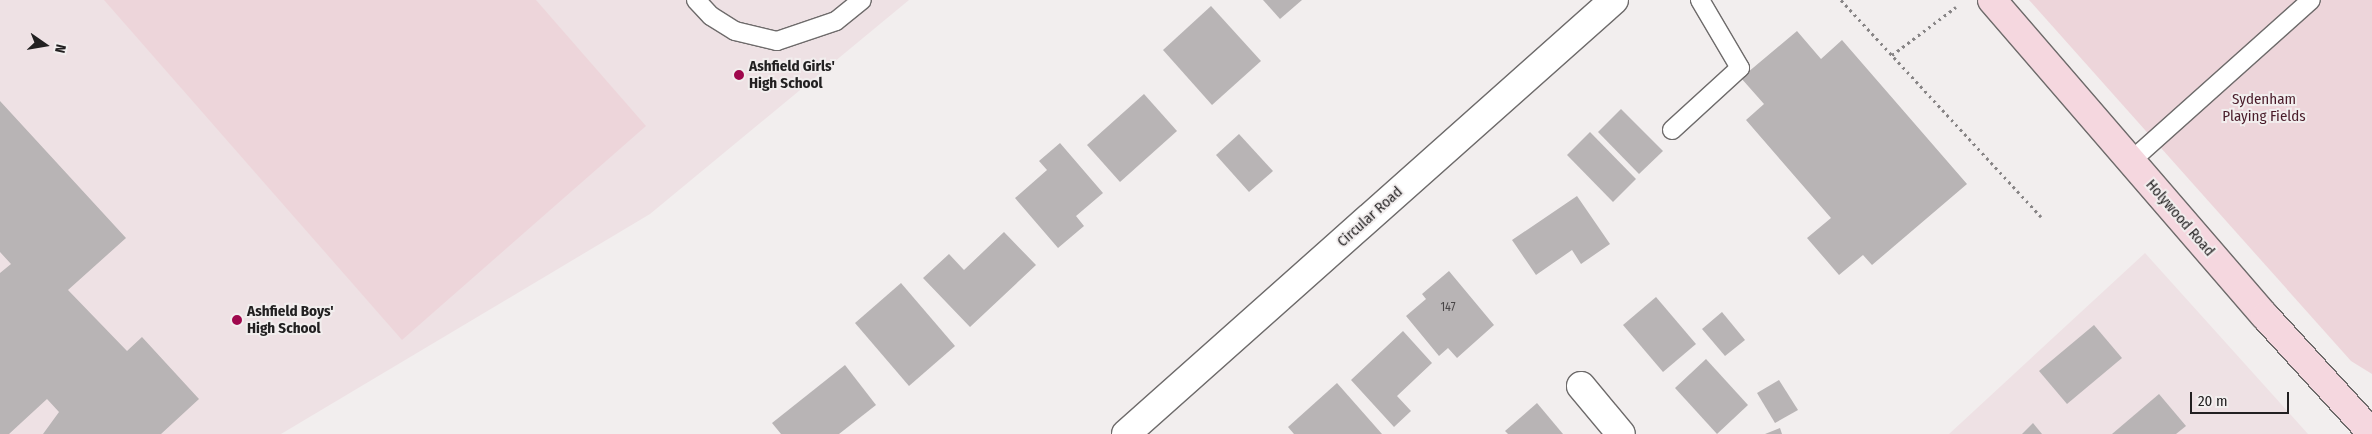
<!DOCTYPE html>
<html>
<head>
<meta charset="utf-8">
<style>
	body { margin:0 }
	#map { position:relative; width:2372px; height:434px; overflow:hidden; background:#f2eeee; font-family:"Fira Sans Condensed",sans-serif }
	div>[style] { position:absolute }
	.built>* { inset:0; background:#eee1e4 }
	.green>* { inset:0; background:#edd5da }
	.building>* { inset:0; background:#b8b4b5 }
	.path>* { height:3px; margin-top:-1.5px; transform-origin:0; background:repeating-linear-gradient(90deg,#878485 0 2.5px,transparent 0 6.5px) }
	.roads { filter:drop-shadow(1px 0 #6e6b6b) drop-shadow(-1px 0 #6e6b6b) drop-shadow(0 1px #6e6b6b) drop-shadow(0 -1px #6e6b6b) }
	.service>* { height:18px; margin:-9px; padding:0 9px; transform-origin:9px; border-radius:9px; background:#fff }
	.minor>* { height:28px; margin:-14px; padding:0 14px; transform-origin:14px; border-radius:14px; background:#fff }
	.secondary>* { height:28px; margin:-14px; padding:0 14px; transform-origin:14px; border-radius:14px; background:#f5d7df }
	.dots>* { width:14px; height:14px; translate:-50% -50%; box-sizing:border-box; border:2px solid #f2eeee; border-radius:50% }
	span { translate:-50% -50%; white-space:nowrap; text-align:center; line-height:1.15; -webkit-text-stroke:4px #f2eeee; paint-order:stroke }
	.number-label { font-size:12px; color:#484546 }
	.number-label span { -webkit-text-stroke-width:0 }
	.poi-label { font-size:15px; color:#222021; font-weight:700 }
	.left { translate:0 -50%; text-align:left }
	.park-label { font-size:15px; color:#4a1c2a }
	.street-label { font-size:15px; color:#222021 }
	.north { position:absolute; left:20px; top:20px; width:50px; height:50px; -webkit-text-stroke:4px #f2eeee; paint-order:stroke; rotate:103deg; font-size:14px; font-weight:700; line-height:20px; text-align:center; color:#222021 }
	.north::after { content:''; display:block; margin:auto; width:18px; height:22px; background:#222021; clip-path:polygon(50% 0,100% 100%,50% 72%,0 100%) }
	.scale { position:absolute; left:2190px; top:392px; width:99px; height:22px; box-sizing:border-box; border:2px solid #222021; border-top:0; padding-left:6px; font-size:15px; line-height:18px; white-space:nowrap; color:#222021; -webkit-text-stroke:4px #f2eeee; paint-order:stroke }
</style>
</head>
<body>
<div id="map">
	<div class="built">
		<div style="clip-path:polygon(0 0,909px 0,650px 214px,281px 434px,0 434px)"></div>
		<div style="clip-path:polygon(2145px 253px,2308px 434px,1949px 434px)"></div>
	</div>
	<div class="green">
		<div style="clip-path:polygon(104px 0,536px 0,646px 126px,402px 340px)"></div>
		<div style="clip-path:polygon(2029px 0,2372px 0,2372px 374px,2351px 361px)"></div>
	</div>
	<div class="building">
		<div style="clip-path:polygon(1263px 0,1302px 0,1280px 19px)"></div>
		<div style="clip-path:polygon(1211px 6px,1261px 61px,1212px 105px,1163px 50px)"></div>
		<div style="clip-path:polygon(1797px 31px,1821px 59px,1842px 40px,1967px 184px,1872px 265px,1863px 255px,1839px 275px,1807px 238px,1831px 218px,1746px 120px,1764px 104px,1741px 78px)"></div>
		<div style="clip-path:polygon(1144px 94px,1177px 131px,1120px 182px,1087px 145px)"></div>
		<div style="clip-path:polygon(0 101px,126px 238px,68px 290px,127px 351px,142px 337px,199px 399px,161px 434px,43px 434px,59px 412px,47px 399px,9px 434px,0 434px,0 273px,11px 264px,0 252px)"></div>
		<div style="clip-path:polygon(1621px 109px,1663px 151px,1639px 174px,1598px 132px)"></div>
		<div style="clip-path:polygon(1590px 132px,1636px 179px,1613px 202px,1567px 155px)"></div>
		<div style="clip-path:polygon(1239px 134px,1273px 171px,1249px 192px,1216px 155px)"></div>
		<div style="clip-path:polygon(1060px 143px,1103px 193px,1076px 216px,1084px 226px,1058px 248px,1015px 198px,1047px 170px,1039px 161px)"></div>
		<div style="clip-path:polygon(1577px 196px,1610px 244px,1581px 264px,1572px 250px,1536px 275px,1512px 240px)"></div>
		<div style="clip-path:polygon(1004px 232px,1036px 265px,970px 327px,923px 278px,949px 254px,964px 270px)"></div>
		<div style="clip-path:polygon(1449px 271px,1494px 325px,1457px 358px,1448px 348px,1439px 356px,1406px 316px,1426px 299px,1422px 294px)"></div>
		<div style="clip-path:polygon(901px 283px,955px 346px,909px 386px,855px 323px)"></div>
		<div style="clip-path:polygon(1656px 297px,1696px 344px,1663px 372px,1623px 325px)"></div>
		<div style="clip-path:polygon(1722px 312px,1745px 340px,1725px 356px,1702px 329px)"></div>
		<div style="clip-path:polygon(2094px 325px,2122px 358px,2067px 404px,2039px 371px)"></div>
		<div style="clip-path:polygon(1403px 331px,1432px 363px,1397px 396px,1411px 411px,1394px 427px,1351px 380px)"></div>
		<div style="clip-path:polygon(1706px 359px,1748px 405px,1717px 434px,1675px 388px)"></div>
		<div style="clip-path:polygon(845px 365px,876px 405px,839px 434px,781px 434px,772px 423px)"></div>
		<div style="clip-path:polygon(1779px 380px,1798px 410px,1775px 423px,1757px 393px)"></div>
		<div style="clip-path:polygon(1337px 383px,1382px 434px,1294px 434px,1288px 427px)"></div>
		<div style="clip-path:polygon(2159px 394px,2186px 426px,2176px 434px,2112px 434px)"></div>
		<div style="clip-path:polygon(1537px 403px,1563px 434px,1508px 434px,1505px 431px)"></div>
		<div style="clip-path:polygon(2033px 423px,2042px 434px,2022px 434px)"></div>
		<div style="clip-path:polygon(1780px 428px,1782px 434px,1765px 434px)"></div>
	</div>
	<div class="path">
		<div style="left:1841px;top:0;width:295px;rotate:47.3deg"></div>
		<div style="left:1892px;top:55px;width:80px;rotate:-36.9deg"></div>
	</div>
	<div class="roads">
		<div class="service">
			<div style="left:696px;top:0;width:22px;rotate:47deg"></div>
			<div style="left:711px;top:16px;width:28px;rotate:32deg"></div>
			<div style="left:735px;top:31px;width:43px;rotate:13.4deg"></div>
			<div style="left:777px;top:41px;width:62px;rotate:-18.7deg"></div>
			<div style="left:836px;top:21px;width:33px;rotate:-39deg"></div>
			<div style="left:1672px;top:130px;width:92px;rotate:-42.4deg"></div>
			<div style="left:1740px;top:68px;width:79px;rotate:-120.5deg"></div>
			<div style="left:2131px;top:161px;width:241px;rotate:-41.8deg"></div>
		</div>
		<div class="minor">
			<div style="left:1581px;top:386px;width:62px;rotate:50.2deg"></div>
			<div style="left:1126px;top:434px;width:653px;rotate:-41.65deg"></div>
		</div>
		<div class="secondary">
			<div style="left:1992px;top:0;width:418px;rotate:49.2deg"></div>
			<div style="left:2265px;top:316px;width:159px;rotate:47.6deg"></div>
		</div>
	</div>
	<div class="dots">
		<div style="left:739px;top:75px;background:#9f084d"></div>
		<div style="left:237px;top:320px;background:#9f084d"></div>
	</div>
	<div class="number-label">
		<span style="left:1448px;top:308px">147</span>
	</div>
	<div class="poi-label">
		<span class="left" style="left:749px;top:75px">Ashfield Girls'<br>High School</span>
		<span class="left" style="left:247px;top:320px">Ashfield Boys'<br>High School</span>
	</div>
	<div class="park-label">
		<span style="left:2264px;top:108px">Sydenham<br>Playing Fields</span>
	</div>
	<div class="street-label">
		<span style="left:1370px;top:217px;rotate:-42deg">Circular Road</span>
		<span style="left:2180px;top:218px;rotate:49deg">Holywood Road</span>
	</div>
	<div class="north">N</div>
	<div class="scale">20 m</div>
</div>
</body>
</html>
